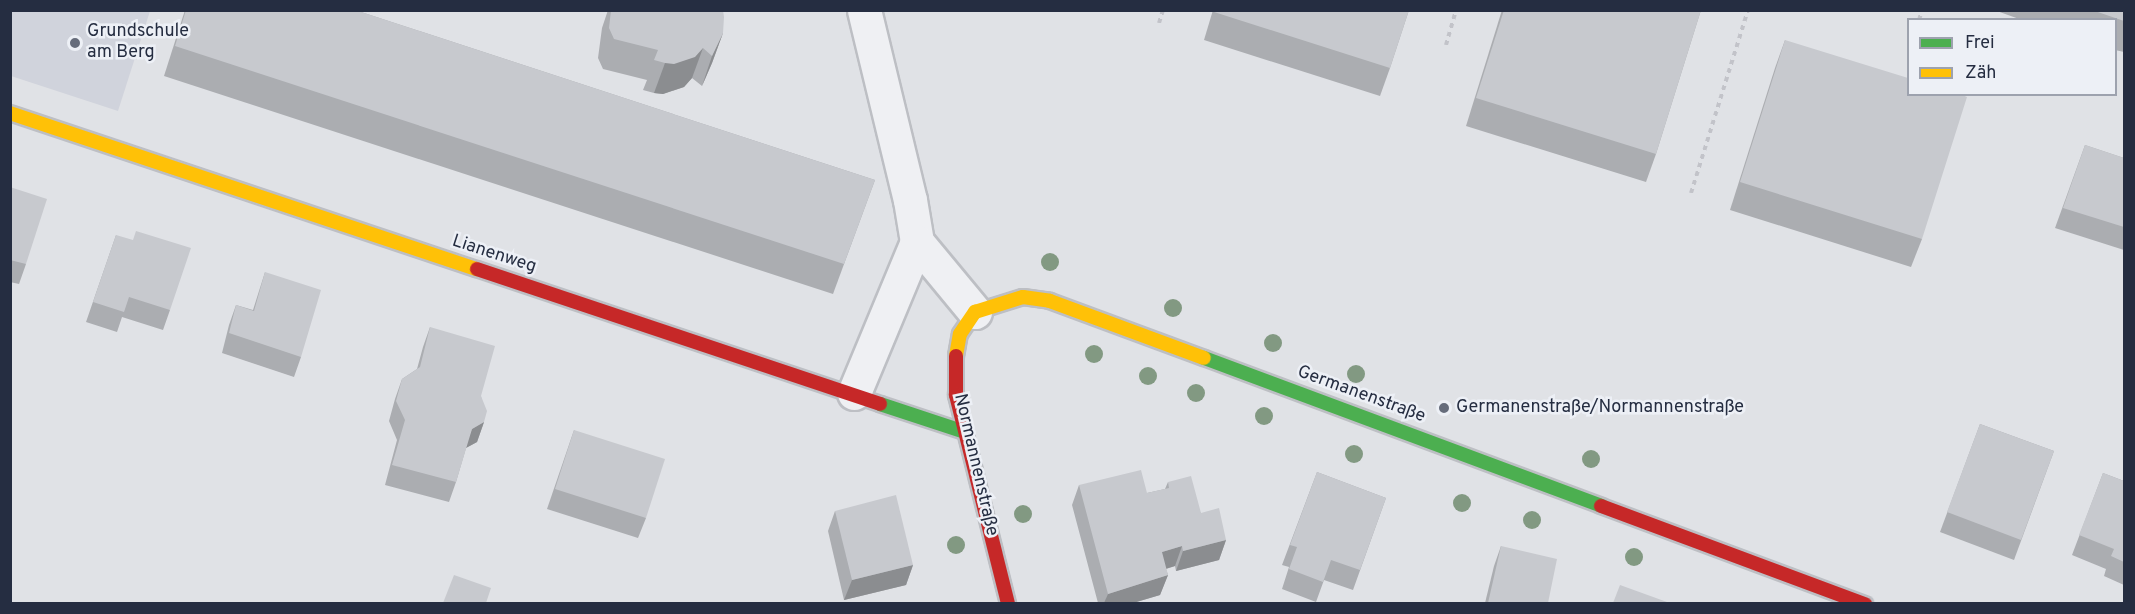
<!DOCTYPE html>
<html>
<head>
<meta charset="utf-8">
<style>
	body { margin:0 }
	#map { position:relative; width:2135px; height:614px; overflow:hidden; background:#e0e2e6; font-family:Overpass,sans-serif }
	div>[style] { position:absolute }
	.built>* { inset:0; background:#d0d3dc }
	.path>* { height:4px; margin-top:-2px; transform-origin:0; background:repeating-linear-gradient(90deg,#c2c3c9 0 4.5px,transparent 0 9px) }
	.roads { filter:drop-shadow(2px 0 #bdbfc4) drop-shadow(-2px 0 #bdbfc4) drop-shadow(0 2px #bdbfc4) drop-shadow(0 -2px #bdbfc4) }
	.street>* { height:33px; margin:-16.5px; padding:0 16.5px; transform-origin:16.5px; border-radius:16.5px; background:#eff0f3 }
	.fast>* { height:14px; margin:-7px; padding:0 7px; transform-origin:7px; border-radius:7px; background:#4caf50 }
	.slow>* { height:14px; margin:-7px; padding:0 7px; transform-origin:7px; border-radius:7px; background:#ffc107 }
	.jam>* { height:14px; margin:-7px; padding:0 7px; transform-origin:7px; border-radius:7px; background:#c62828 }
	.trees>* { width:18px; height:18px; margin:-9px; border-radius:50%; background:#829982 }
	.wall>* { inset:0; background:#abadb1 }
	.shaded-wall>* { inset:0; background:#8b8d90 }
	.building>* { inset:0; background:#c7c9ce }
	.dots>* { width:16px; height:16px; translate:-50% -50%; box-sizing:border-box; border:3px solid #edf0f6; border-radius:50% }
	span { translate:-50% -50%; white-space:nowrap; text-align:center; line-height:1.15; -webkit-text-stroke:5px #edf0f6; paint-order:stroke }
	.poi-label { font-size:18px; color:#252d41 }
	.left { translate:0 -50%; text-align:left }
	.street-label { font-size:18px; color:#252d41 }
	.frame { position:absolute; inset:0; border:12px solid #252d41; pointer-events:none }
	.legend { position:absolute; left:1907px; top:18px; width:210px; height:78px; box-sizing:border-box; background:#edf0f6; border:2px solid #9da2ae; margin:0; padding:8px 10px; list-style:none; font-size:18px; color:#252d41 }
	.legend li { display:flex; align-items:center; gap:12px; height:30px }
	.legend b { width:30px; border:2px solid #9da2ae }
</style>
</head>
<body>
<div id="map">
	<div class="built">
		<div style="clip-path:polygon(11px 10px,150px 11px,118px 111px,11px 76px)"></div>
	</div>
	<div class="path">
		<div style="left:1919px;top:20px;width:10px;rotate:-73deg"></div>
		<div style="left:1159px;top:23px;width:14px;rotate:-73deg"></div>
		<div style="left:1446px;top:45px;width:36px;rotate:-74deg"></div>
		<div style="left:1691px;top:193px;width:192px;rotate:-72.7deg"></div>
	</div>
	<div class="roads">
		<div class="street">
			<div style="left:864px;top:10px;width:195px;rotate:76.4deg"></div>
			<div style="left:910px;top:200px;width:43px;rotate:80.5deg"></div>
			<div style="left:917px;top:242px;width:91px;rotate:50.4deg"></div>
			<div style="left:854px;top:393px;width:164px;rotate:-67.4deg"></div>
		</div>
		<div class="fast">
			<div style="left:1204px;top:358px;width:424px;rotate:20.4deg"></div>
			<div style="left:880px;top:404px;width:89px;rotate:18.2deg"></div>
		</div>
		<div class="slow">
			<div style="left:10px;top:113px;width:492px;rotate:18.5deg"></div>
			<div style="left:956px;top:356px;width:22px;rotate:-80deg"></div>
			<div style="left:960px;top:334px;width:27px;rotate:-56deg"></div>
			<div style="left:975px;top:312px;width:50px;rotate:-17.4deg"></div>
			<div style="left:1023px;top:297px;width:27px;rotate:8deg"></div>
			<div style="left:1050px;top:301px;width:164px;rotate:20.3deg"></div>
		</div>
		<div class="jam">
			<div style="left:477px;top:269px;width:425px;rotate:18.5deg"></div>
			<div style="left:956px;top:356px;width:39px;rotate:90deg"></div>
			<div style="left:956px;top:395px;width:215px;rotate:76deg"></div>
			<div style="left:1601px;top:506px;width:282px;rotate:20.4deg"></div>
		</div>
	</div>
	<div class="trees">
		<div style="left:1050px;top:262px"></div>
		<div style="left:1173px;top:308px"></div>
		<div style="left:1273px;top:343px"></div>
		<div style="left:1094px;top:354px"></div>
		<div style="left:1356px;top:374px"></div>
		<div style="left:1148px;top:376px"></div>
		<div style="left:1196px;top:393px"></div>
		<div style="left:1264px;top:416px"></div>
		<div style="left:1354px;top:454px"></div>
		<div style="left:1591px;top:459px"></div>
		<div style="left:1462px;top:503px"></div>
		<div style="left:1023px;top:514px"></div>
		<div style="left:1532px;top:520px"></div>
		<div style="left:956px;top:545px"></div>
		<div style="left:1634px;top:557px"></div>
	</div>
	<div class="wall">
		<div style="clip-path:polygon(185px 10px,355px 10px,875px 180px,833px 294px,164px 76px)"></div>
		<div style="clip-path:polygon(608px 10px,723px 10px,723px 33px,712px 63px,702px 86px,692px 78px,684px 87px,663px 94px,654px 93px,643px 90px,647px 80px,603px 69px,598px 58px,602px 28px)"></div>
		<div style="clip-path:polygon(1213px 10px,1409px 10px,1390px 68px,1380px 96px,1204px 40px)"></div>
		<div style="clip-path:polygon(1502px 10px,1701px 10px,1656px 154px,1646px 182px,1466px 126px)"></div>
		<div style="clip-path:polygon(1994px 10px,2124px 10px,2124px 52px,2115px 50px,2115px 20px,2022px 20px)"></div>
		<div style="clip-path:polygon(1785px 40px,1922px 239px,1911px 267px,1730px 210px,1775px 68px)"></div>
		<div style="clip-path:polygon(2085px 145px,2124px 158px,2124px 250px,2055px 228px)"></div>
		<div style="clip-path:polygon(10px 187px,26px 264px,19px 284px,10px 282px)"></div>
		<div style="clip-path:polygon(116px 235px,170px 310px,163px 330px,122px 317px,117px 332px,86px 322px)"></div>
		<div style="clip-path:polygon(265px 272px,301px 357px,294px 377px,222px 353px,229px 325px,236px 305px,253px 310px)"></div>
		<div style="clip-path:polygon(430px 327px,481px 396px,484px 422px,477px 442px,466px 448px,456px 482px,449px 502px,385px 485px,397px 440px,389px 421px,395px 399px,402px 379px,417px 369px,423px 347px)"></div>
		<div style="clip-path:polygon(1980px 424px,2054px 451px,2014px 560px,1940px 532px)"></div>
		<div style="clip-path:polygon(574px 430px,646px 518px,638px 538px,547px 509px)"></div>
		<div style="clip-path:polygon(1317px 472px,1386px 498px,1353px 590px,1324px 580px,1316px 602px,1282px 589px,1289px 567px,1282px 565px)"></div>
		<div style="clip-path:polygon(2103px 473px,2124px 481px,2124px 585px,2104px 576px,2106px 569px,2072px 555px)"></div>
		<div style="clip-path:polygon(1168px 482px,1201px 513px,1226px 540px,1219px 560px,1176px 571px,1175px 566px,1166px 569px,1168px 575px,1160px 595px,1133px 603px,1098px 603px,1072px 505px,1079px 485px,1147px 493px,1165px 489px)"></div>
		<div style="clip-path:polygon(835px 511px,913px 565px,906px 585px,844px 600px,828px 531px)"></div>
		<div style="clip-path:polygon(1501px 546px,1548px 603px,1485px 603px,1494px 566px)"></div>
	</div>
	<div class="shaded-wall">
		<div style="clip-path:polygon(723px 33px,712px 63px,702px 86px,712px 56px)"></div>
		<div style="clip-path:polygon(703px 48px,692px 78px,684px 87px,663px 94px,654px 93px,665px 63px)"></div>
		<div style="clip-path:polygon(484px 422px,477px 442px,464px 449px,472px 429px)"></div>
		<div style="clip-path:polygon(1226px 540px,1219px 560px,1176px 571px,1183px 551px)"></div>
		<div style="clip-path:polygon(1182px 546px,1175px 566px,1155px 572px,1162px 552px)"></div>
		<div style="clip-path:polygon(913px 565px,906px 585px,844px 600px,852px 580px)"></div>
		<div style="clip-path:polygon(1168px 575px,1160px 595px,1133px 603px,1104px 603px,1108px 594px)"></div>
	</div>
	<div class="building">
		<div style="clip-path:polygon(186px 10px,355px 10px,875px 180px,844px 264px,175px 46px)"></div>
		<div style="clip-path:polygon(611px 10px,723px 10px,724px 17px,723px 33px,712px 56px,703px 48px,695px 57px,674px 64px,665px 63px,654px 60px,658px 50px,614px 39px,609px 28px)"></div>
		<div style="clip-path:polygon(1214px 10px,1409px 10px,1390px 68px,1214px 12px)"></div>
		<div style="clip-path:polygon(1504px 10px,1701px 10px,1656px 154px,1476px 98px)"></div>
		<div style="clip-path:polygon(2092px 10px,2124px 10px,2124px 21px)"></div>
		<div style="clip-path:polygon(1785px 40px,1908px 78px,1908px 94px,1960px 94px,1967px 97px,1922px 239px,1740px 182px)"></div>
		<div style="clip-path:polygon(2085px 145px,2124px 158px,2124px 227px,2063px 208px)"></div>
		<div style="clip-path:polygon(10px 187px,47px 199px,26px 264px,10px 260px)"></div>
		<div style="clip-path:polygon(136px 231px,191px 248px,170px 310px,129px 297px,124px 312px,93px 302px,116px 235px,133px 240px)"></div>
		<div style="clip-path:polygon(265px 272px,321px 290px,301px 357px,229px 333px,236px 305px,254px 311px)"></div>
		<div style="clip-path:polygon(430px 327px,495px 346px,481px 396px,487px 411px,484px 422px,472px 429px,456px 482px,392px 465px,405px 420px,396px 401px,402px 379px,420px 367px)"></div>
		<div style="clip-path:polygon(1980px 424px,2054px 451px,2021px 540px,1947px 512px)"></div>
		<div style="clip-path:polygon(574px 430px,665px 459px,646px 518px,555px 489px)"></div>
		<div style="clip-path:polygon(1141px 470px,1147px 493px,1169px 488px,1168px 482px,1191px 476px,1201px 513px,1219px 508px,1226px 540px,1183px 551px,1182px 546px,1162px 552px,1168px 575px,1108px 594px,1079px 485px)"></div>
		<div style="clip-path:polygon(1317px 472px,1386px 498px,1360px 570px,1331px 560px,1323px 582px,1289px 569px,1297px 547px,1290px 545px)"></div>
		<div style="clip-path:polygon(2103px 473px,2124px 481px,2124px 562px,2111px 556px,2114px 549px,2079px 535px)"></div>
		<div style="clip-path:polygon(896px 495px,913px 565px,852px 580px,835px 511px)"></div>
		<div style="clip-path:polygon(1501px 546px,1557px 559px,1548px 603px,1488px 603px)"></div>
		<div style="clip-path:polygon(454px 575px,491px 588px,486px 603px,443px 603px)"></div>
		<div style="clip-path:polygon(1620px 585px,1667px 602px,1666px 603px,1613px 603px)"></div>
	</div>
	<div class="dots">
		<div style="left:75px;top:43px;background:#666c7b"></div>
		<div style="left:1444px;top:408px;background:#666c7b"></div>
	</div>
	<div class="poi-label">
		<span class="left" style="left:87px;top:43px">Grundschule<br>am Berg</span>
		<span class="left" style="left:1456px;top:408px">Germanenstraße/Normannenstraße</span>
	</div>
	<div class="street-label">
		<span style="left:494px;top:255px;rotate:18deg">Lianenweg</span>
		<span style="left:1361px;top:395px;rotate:20deg">Germanenstraße</span>
		<span style="left:975px;top:465px;rotate:77deg">Normannenstraße</span>
	</div>
	<div class="frame"></div>
	<ul class="legend">
	<li><b style="height:8px;background:#4caf50"></b>Frei</li>
	<li><b style="height:8px;background:#ffc107"></b>Zäh</li>
	</ul>
</div>
</body>
</html>
